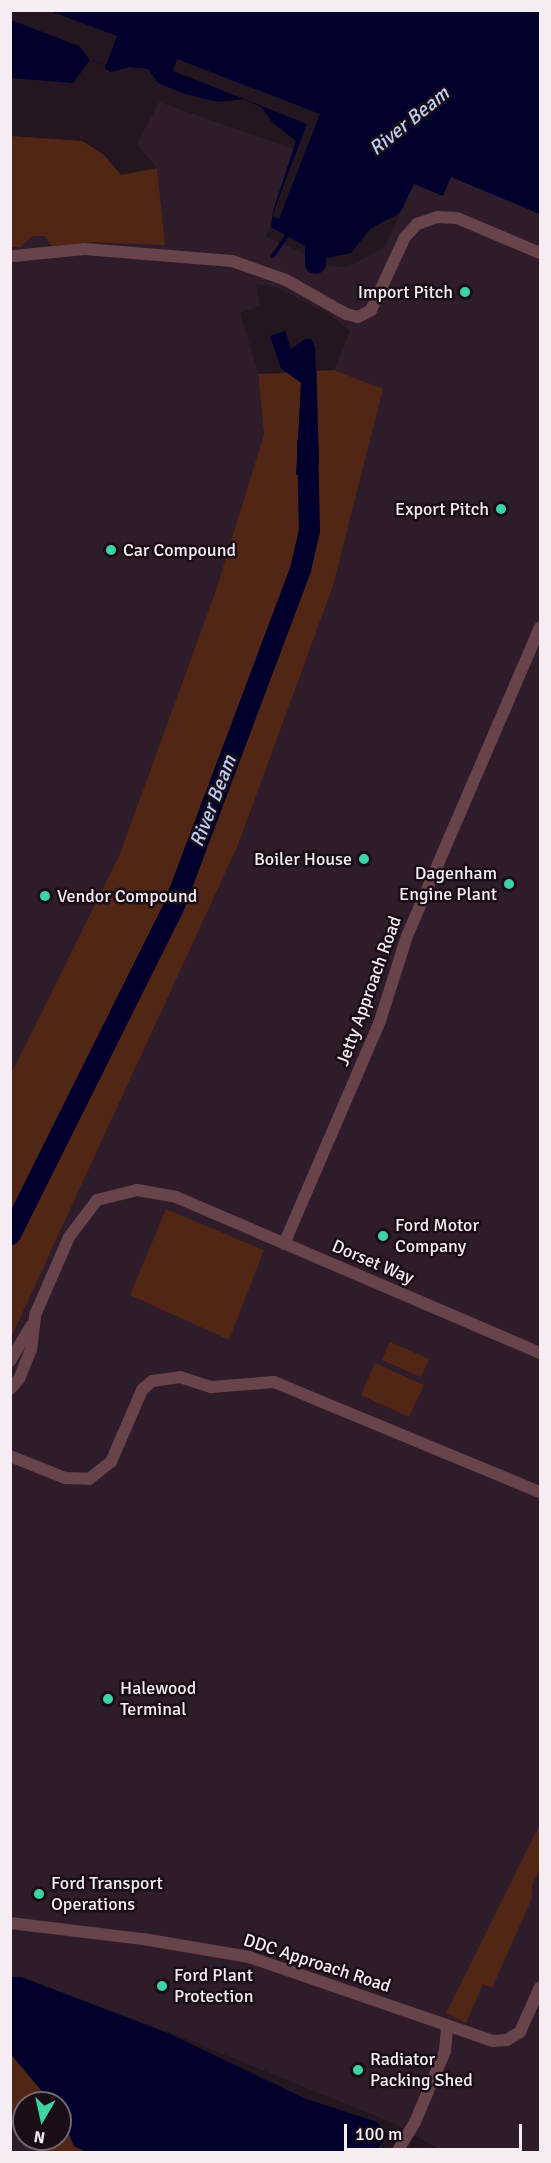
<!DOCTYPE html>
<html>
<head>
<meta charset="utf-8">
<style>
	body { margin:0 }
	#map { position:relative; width:551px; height:2163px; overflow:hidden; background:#231620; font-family:Signika,sans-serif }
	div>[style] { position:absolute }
	.built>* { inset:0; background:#2e1c2a }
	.green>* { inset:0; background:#512614 }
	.water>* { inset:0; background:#01002c }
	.pier>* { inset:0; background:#231620 }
	.stream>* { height:4px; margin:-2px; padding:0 2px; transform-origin:2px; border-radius:2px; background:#01002c }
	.river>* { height:21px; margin:-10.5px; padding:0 10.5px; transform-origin:10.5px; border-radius:10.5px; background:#01002c }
	.minor>* { height:12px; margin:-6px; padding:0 6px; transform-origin:6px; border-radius:6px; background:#684349 }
	.dots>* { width:16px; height:16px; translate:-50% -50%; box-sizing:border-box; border:3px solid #190d17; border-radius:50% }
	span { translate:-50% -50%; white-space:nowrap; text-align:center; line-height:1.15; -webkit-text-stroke:5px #190d17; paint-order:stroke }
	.poi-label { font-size:18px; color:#f6ecf3 }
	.right { translate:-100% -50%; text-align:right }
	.left { translate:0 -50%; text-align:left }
	.street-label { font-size:18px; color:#f6ecf3 }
	.water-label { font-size:20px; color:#bdcef5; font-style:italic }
	.frame { position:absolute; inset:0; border:12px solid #f6ecf3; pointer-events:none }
	.north { position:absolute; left:12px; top:2091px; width:60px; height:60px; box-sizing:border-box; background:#190d17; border:2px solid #71666f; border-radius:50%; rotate:189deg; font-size:16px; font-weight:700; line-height:24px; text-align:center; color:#f6ecf3 }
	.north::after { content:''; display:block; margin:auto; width:21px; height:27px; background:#3dd4a3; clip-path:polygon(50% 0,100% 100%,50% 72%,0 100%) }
	.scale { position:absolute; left:344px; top:2124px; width:178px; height:27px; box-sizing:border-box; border:3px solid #f6ecf3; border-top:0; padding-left:8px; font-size:18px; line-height:21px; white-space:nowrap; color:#f6ecf3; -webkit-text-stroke:4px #190d17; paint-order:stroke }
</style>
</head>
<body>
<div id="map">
	<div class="built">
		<div style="clip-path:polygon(159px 102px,296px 150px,266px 237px,319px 260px,319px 266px,348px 267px,385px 247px,413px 184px,451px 177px,540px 214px,540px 2152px,444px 2152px,391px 2122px,171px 2033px,21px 1977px,11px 1977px,11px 1338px,238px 845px,333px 586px,382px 389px,334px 370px,350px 331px,329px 314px,277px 288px,256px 284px,260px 306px,240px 313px,257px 369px,264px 434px,216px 590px,119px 856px,11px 1074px,11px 136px,82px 141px,103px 154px,121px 175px,157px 168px,137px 144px)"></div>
		<div style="clip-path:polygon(10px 2111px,24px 2115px,24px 2139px,36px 2139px,37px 2152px,11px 2152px)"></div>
	</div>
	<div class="green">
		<div style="clip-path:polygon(10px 136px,82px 141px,103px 154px,121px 175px,157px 168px,165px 245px,92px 242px,52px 246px,45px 236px,32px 236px,21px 247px,11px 247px)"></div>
		<div style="clip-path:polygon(334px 370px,383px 389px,333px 586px,238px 845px,11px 1338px,11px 1074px,119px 856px,216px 590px,264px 434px,258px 374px,287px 373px,301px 382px,297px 475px,319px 464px,317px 371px)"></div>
		<div style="clip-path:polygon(166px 1209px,264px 1250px,229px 1340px,130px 1295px)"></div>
		<div style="clip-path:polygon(390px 1342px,429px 1359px,421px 1377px,382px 1360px)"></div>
		<div style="clip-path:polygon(375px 1363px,424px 1385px,409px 1417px,361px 1395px)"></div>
		<div style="clip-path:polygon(540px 1824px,540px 1869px,532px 1885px,532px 1898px,492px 1988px,483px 1984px,466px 2023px,446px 2013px)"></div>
		<div style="clip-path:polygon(10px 2054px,52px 2103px,24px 2103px,24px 2115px,11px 2111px)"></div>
		<div style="clip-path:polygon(60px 2113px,74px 2146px,86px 2152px,37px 2152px,36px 2139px,60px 2139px)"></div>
	</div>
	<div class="water">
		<div style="clip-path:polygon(10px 11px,540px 11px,540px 214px,451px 177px,443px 196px,414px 184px,400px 213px,370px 229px,351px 253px,327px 258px,322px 255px,323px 248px,303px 245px,271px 227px,273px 211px,296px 141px,273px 123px,261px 107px,244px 99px,218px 102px,182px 93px,158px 83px,148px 69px,129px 67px,111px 72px,105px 69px,105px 65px,90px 60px,73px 83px,11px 78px)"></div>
		<div style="clip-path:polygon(285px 331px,291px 349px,305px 339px,311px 339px,315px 347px,319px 464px,296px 475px,301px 383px,281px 368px,270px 336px)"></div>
		<div style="clip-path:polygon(11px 1977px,21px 1977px,170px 2034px,306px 2099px,377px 2122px,387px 2134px,376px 2152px,86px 2152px,74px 2146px,60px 2113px,60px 2103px,52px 2103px,11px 2054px)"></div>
	</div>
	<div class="pier">
		<div style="clip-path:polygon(11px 10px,50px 11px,117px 36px,106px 65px,90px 60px,79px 46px,11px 20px)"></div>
		<div style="clip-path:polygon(177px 59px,320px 114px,279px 219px,272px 216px,307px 124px,173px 71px)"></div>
	</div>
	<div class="stream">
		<div style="left:273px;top:256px;width:25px;rotate:-56deg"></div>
	</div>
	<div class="river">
		<div style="left:315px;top:263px;width:24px;rotate:-90deg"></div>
		<div style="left:315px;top:239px;width:21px;rotate:-65deg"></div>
		<div style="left:10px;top:1234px;width:365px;rotate:-63.5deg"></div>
		<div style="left:173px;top:907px;width:361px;rotate:-69.4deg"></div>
		<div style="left:300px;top:569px;width:40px;rotate:-77deg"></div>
		<div style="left:309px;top:530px;width:88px;rotate:-91.3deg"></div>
	</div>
	<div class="minor">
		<div style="left:14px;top:256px;width:71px;rotate:-5.6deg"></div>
		<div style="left:85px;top:249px;width:147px;rotate:4.7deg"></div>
		<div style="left:232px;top:261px;width:57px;rotate:19.4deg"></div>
		<div style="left:286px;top:280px;width:69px;rotate:29.5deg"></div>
		<div style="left:346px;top:314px;width:12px;rotate:14deg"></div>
		<div style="left:358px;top:317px;width:15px;rotate:-28deg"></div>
		<div style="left:371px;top:310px;width:81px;rotate:-65deg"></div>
		<div style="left:405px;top:237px;width:18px;rotate:-47deg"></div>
		<div style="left:417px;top:224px;width:21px;rotate:-19deg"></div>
		<div style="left:437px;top:217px;width:20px;rotate:3deg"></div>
		<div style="left:457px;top:218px;width:90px;rotate:22.9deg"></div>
		<div style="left:284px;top:1244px;width:243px;rotate:-66.7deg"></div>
		<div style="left:380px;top:1021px;width:89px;rotate:-72.4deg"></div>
		<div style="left:407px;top:936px;width:336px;rotate:-66.7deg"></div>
		<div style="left:10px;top:1361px;width:41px;rotate:-59deg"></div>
		<div style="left:10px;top:1389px;width:13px;rotate:-48deg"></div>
		<div style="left:19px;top:1379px;width:31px;rotate:-68deg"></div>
		<div style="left:31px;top:1350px;width:35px;rotate:-83deg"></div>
		<div style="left:35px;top:1315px;width:85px;rotate:-66.4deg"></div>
		<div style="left:69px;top:1237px;width:46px;rotate:-52.9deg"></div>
		<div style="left:97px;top:1200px;width:41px;rotate:-14deg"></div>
		<div style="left:137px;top:1190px;width:40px;rotate:10deg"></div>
		<div style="left:176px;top:1197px;width:396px;rotate:23.2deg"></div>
		<div style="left:10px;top:1456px;width:59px;rotate:21.8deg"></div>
		<div style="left:65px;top:1478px;width:24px;rotate:2deg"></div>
		<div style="left:89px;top:1479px;width:28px;rotate:-38deg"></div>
		<div style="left:111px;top:1462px;width:78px;rotate:-66.7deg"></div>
		<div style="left:142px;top:1390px;width:13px;rotate:-42deg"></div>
		<div style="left:152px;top:1381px;width:28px;rotate:-8deg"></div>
		<div style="left:180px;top:1377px;width:33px;rotate:18deg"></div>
		<div style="left:211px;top:1387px;width:63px;rotate:-4.5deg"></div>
		<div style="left:274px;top:1382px;width:288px;rotate:22.5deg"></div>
		<div style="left:10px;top:1923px;width:134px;rotate:6.9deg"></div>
		<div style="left:143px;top:1939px;width:108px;rotate:9.6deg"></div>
		<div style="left:249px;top:1957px;width:258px;rotate:19deg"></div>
		<div style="left:493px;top:2041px;width:14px;rotate:-4deg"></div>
		<div style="left:507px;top:2040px;width:15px;rotate:-32deg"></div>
		<div style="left:520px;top:2032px;width:49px;rotate:-66deg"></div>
		<div style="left:397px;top:2152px;width:35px;rotate:-59deg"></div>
		<div style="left:415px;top:2122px;width:77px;rotate:-67.1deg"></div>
		<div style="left:445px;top:2051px;width:24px;rotate:-85deg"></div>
	</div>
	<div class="dots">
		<div style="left:465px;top:292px;background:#3dd4a3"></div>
		<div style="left:501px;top:509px;background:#3dd4a3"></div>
		<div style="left:111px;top:550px;background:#3dd4a3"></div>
		<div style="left:364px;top:859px;background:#3dd4a3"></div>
		<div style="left:509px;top:884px;background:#3dd4a3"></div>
		<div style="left:45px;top:896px;background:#3dd4a3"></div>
		<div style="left:383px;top:1236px;background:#3dd4a3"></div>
		<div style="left:108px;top:1699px;background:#3dd4a3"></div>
		<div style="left:39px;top:1894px;background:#3dd4a3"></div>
		<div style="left:162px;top:1986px;background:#3dd4a3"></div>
		<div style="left:358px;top:2070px;background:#3dd4a3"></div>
	</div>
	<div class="poi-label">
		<span class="right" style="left:453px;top:292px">Import Pitch</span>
		<span class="right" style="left:489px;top:509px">Export Pitch</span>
		<span class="left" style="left:123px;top:550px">Car Compound</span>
		<span class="right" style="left:352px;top:859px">Boiler House</span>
		<span class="right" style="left:497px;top:884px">Dagenham<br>Engine Plant</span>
		<span class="left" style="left:57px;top:896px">Vendor Compound</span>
		<span class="left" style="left:395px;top:1236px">Ford Motor<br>Company</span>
		<span class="left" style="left:120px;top:1699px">Halewood<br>Terminal</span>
		<span class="left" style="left:51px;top:1894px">Ford Transport<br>Operations</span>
		<span class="left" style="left:174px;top:1986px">Ford Plant<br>Protection</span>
		<span class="left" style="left:370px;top:2070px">Radiator<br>Packing Shed</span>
	</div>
	<div class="street-label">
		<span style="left:369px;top:991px;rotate:-70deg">Jetty Approach Road</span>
		<span style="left:373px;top:1262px;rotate:23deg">Dorset Way</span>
		<span style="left:317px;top:1963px;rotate:18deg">DDC Approach Road</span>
	</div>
	<div class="water-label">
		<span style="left:409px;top:121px;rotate:-39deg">River Beam</span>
		<span style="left:213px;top:801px;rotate:-69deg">River Beam</span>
	</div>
	<div class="frame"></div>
	<div class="north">N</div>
	<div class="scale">100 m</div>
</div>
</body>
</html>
